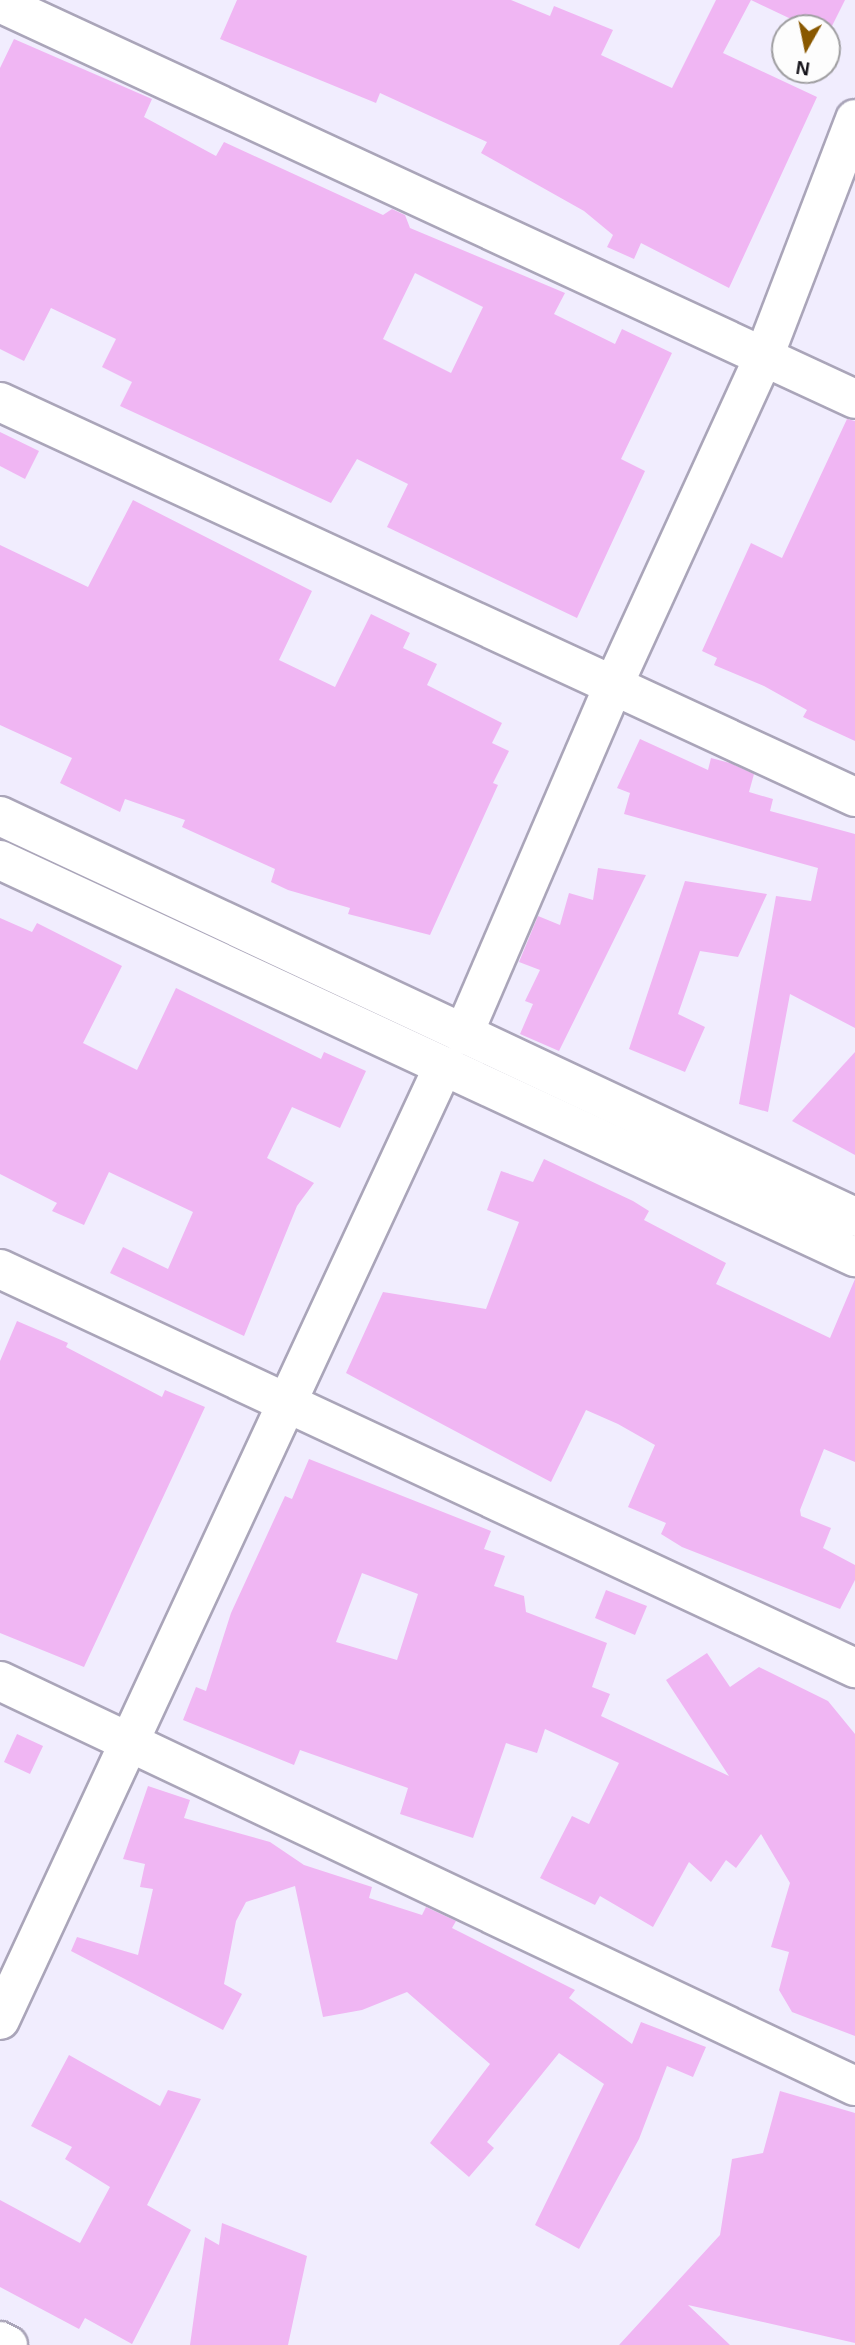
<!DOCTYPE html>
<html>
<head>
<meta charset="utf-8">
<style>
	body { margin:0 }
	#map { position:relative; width:855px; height:2345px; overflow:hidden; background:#f1edfe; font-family:Helvetica,sans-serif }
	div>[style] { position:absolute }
	.building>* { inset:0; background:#f0b6f3 }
	.roads { filter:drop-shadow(2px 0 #aaa5b9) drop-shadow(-2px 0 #aaa5b9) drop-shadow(0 2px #aaa5b9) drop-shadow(0 -2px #aaa5b9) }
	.minor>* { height:38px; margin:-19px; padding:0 19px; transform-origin:19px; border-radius:19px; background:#fff }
	.tertiary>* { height:38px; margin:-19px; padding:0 19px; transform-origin:19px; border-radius:19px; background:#fff }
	span { translate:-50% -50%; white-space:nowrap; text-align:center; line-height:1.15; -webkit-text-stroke:5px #fdfdfd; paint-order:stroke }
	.north { position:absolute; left:771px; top:14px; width:70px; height:70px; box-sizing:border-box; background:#fdfdfd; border:2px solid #9f9ea1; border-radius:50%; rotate:189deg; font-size:19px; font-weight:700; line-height:28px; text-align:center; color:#121017 }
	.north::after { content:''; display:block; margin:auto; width:24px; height:32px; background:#895800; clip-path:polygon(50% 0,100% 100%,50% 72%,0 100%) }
</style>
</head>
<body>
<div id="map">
	<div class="building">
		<div style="clip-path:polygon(237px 0,511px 0,550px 16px,554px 6px,613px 30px,601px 55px,672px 88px,716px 0,751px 0,723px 53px,817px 97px,729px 288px,641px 243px,634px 259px,607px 247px,613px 235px,584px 211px,481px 153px,487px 142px,380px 93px,376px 103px,220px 39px)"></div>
		<div style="clip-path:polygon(751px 0,845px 0,827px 36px,827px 28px,810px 28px)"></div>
		<div style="clip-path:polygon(evenodd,14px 39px,152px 99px,144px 117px,216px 156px,224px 142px,383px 215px,392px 209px,405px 215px,410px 228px,565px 293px,554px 314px,615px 344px,622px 329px,672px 353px,621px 459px,645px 471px,577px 618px,387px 527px,408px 484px,357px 459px,331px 503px,120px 406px,132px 382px,102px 367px,116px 339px,51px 308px,24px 361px,0 349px,0 68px,14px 39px,415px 273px,483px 307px,451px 373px,383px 339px,415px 273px)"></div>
		<div style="clip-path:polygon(847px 419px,855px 421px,855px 741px,803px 717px,807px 710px,764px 686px,714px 665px,717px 658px,702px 651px,751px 543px,782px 558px)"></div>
		<div style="clip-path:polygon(0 432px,39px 451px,25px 479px,0 466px)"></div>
		<div style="clip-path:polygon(133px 500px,312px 591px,279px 660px,335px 687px,371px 614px,410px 633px,403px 648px,437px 664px,427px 685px,502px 723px,492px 743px,509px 751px,493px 783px,498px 785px,430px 935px,348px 914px,350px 908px,288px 890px,271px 882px,275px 869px,182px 827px,185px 820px,125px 799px,120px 812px,60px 783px,72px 758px,0 725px,0 545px,88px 587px)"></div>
		<div style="clip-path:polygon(640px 739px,708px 770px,711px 758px,730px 763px,754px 774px,749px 792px,773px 799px,770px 811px,855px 834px,855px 1028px,790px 994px,768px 1112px,739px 1104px,776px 896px,811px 901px,818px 868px,624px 814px,630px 793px,617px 788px)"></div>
		<div style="clip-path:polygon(598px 868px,646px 875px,559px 1051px,520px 1034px,533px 1004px,525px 1001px,540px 970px,519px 962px,538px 916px,560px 925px,569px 893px,593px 900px)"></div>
		<div style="clip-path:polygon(685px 881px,767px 894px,738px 957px,700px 951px,678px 1014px,705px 1027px,685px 1072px,629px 1049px)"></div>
		<div style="clip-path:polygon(0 918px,32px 932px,37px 923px,122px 966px,83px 1043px,137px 1070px,176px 988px,321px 1059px,324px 1052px,366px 1071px,340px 1128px,292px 1107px,267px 1158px,314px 1183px,297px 1206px,244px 1336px,110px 1273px,123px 1247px,168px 1269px,193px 1212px,109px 1172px,84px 1225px,52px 1211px,57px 1203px,0 1174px)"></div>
		<div style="clip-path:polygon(855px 1052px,855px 1155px,792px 1121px)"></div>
		<div style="clip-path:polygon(544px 1159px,633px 1201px,649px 1211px,644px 1220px,726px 1263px,716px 1284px,830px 1338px,855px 1279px,855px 1462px,824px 1449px,800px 1510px,801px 1516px,831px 1528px,823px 1548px,855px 1565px,855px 1580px,840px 1609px,682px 1547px,661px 1534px,666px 1523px,628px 1507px,655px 1445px,618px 1424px,586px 1410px,551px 1482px,346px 1373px,383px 1292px,486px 1309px,519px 1222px,487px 1210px,501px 1171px,533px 1182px)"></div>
		<div style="clip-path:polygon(17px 1321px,68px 1343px,66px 1347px,162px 1397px,165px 1390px,205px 1407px,84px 1667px,0 1633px,0 1361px)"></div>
		<div style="clip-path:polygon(evenodd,309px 1459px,491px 1531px,484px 1549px,505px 1556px,494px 1586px,524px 1596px,526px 1612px,607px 1643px,592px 1687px,610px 1694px,601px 1716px,729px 1776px,666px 1680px,707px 1653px,730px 1687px,759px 1667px,828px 1701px,855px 1734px,855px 2036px,792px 2012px,779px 1990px,789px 1952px,771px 1947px,790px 1883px,761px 1834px,736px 1868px,726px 1860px,711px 1882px,689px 1862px,653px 1927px,600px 1896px,595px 1905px,540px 1878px,572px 1816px,589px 1824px,619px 1763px,545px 1729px,537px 1753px,506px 1743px,473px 1838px,400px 1814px,408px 1788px,300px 1750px,294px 1765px,183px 1720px,196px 1687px,206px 1691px,231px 1613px,285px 1496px,292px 1499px,309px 1459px,362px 1573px,418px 1594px,397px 1660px,336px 1642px,362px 1573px)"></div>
		<div style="clip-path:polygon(606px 1590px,647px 1606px,635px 1635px,595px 1618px)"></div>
		<div style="clip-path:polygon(17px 1734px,43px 1746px,30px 1774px,4px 1762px)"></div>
		<div style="clip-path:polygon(148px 1786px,190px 1800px,184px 1818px,270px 1842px,304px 1865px,372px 1887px,369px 1898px,422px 1915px,426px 1907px,456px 1921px,452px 1928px,575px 1990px,569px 1998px,632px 2044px,641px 2022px,706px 2047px,693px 2077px,667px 2066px,639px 2139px,579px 2249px,535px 2225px,604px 2084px,559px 2053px,487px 2142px,494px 2148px,469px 2177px,430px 2143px,490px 2064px,407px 1992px,362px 2010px,323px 2017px,295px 1886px,246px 1902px,236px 1921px,224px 1984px,242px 1994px,223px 2030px,71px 1951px,77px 1937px,138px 1955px,153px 1889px,140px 1887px,145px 1864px,123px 1859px)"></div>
		<div style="clip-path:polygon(69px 2055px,160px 2106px,168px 2090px,201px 2099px,147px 2205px,191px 2230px,132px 2344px,85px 2318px,79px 2329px,0 2287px,0 2200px,80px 2243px,110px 2187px,65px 2159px,72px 2147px,31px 2126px)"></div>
		<div style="clip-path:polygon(780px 2091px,855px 2113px,855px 2343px,688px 2305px,730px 2345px,619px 2345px,720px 2235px,732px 2159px,763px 2153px)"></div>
		<div style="clip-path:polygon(222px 2223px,307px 2256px,288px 2345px,190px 2345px,205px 2237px,219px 2245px)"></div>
	</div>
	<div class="roads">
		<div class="minor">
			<div style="left:0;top:3px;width:942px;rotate:24.85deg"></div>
			<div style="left:0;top:402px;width:942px;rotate:24.8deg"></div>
			<div style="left:463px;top:1035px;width:380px;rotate:-66.7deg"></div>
			<div style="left:613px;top:686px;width:360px;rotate:-65.4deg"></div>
			<div style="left:763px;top:359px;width:257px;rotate:-69deg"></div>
			<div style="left:0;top:1269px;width:944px;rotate:25.02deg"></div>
			<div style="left:0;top:1681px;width:946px;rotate:25.35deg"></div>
			<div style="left:0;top:2020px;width:1051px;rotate:-65.07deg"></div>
			<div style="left:0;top:2341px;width:9px;rotate:27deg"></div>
		</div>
		<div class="tertiary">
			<div style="left:0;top:816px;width:944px;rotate:25.13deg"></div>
			<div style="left:0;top:860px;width:943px;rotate:24.91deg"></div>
		</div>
	</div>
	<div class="north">N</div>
</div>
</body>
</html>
